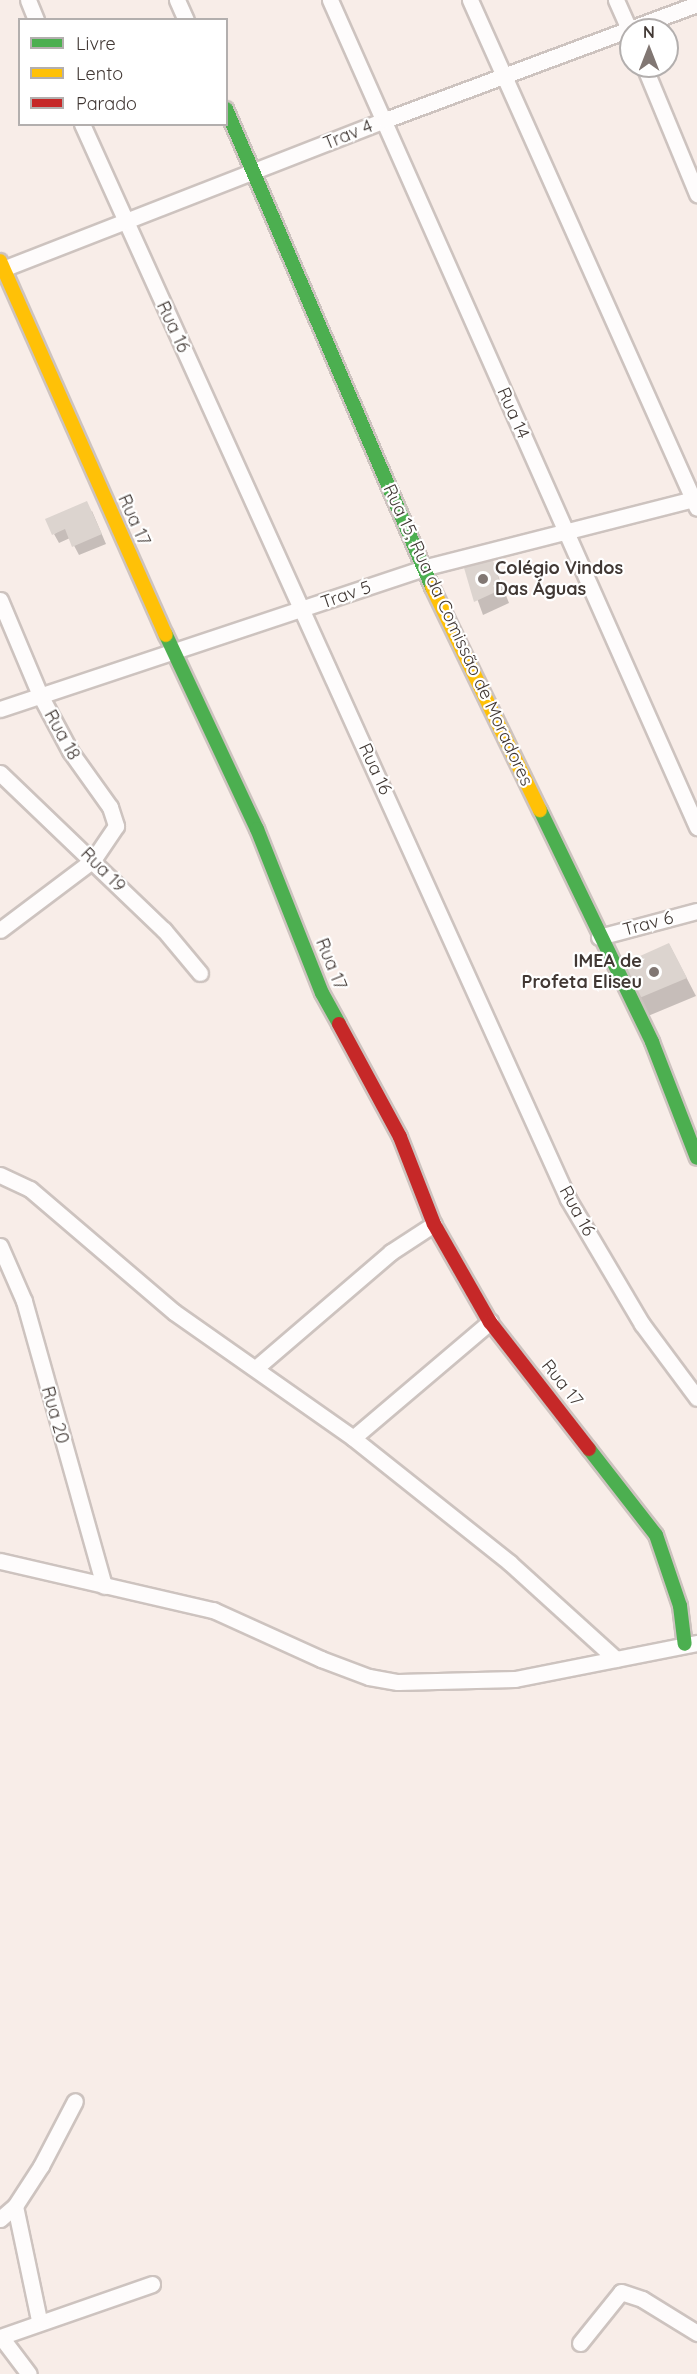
<!DOCTYPE html>
<html>
<head>
<meta charset="utf-8">
<style>
	body { margin:0 }
	#map { position:relative; width:697px; height:2374px; overflow:hidden; background:#f8ede8; font-family:Quicksand,sans-serif }
	div>[style] { position:absolute }
	.shadow>* { inset:0; background:#0003 }
	.building>* { inset:0; background:#dcd4cf }
	.roads { filter:drop-shadow(2px 0 #cdc3bf) drop-shadow(-2px 0 #cdc3bf) drop-shadow(0 2px #cdc3bf) drop-shadow(0 -2px #cdc3bf) }
	.street>* { height:15px; margin:-7.5px; padding:0 7.5px; transform-origin:7.5px; border-radius:7.5px; background:#fefcfc }
	.fast>* { height:14px; margin:-7px; padding:0 7px; transform-origin:7px; border-radius:7px; background:#4caf50 }
	.slow>* { height:14px; margin:-7px; padding:0 7px; transform-origin:7px; border-radius:7px; background:#ffc107 }
	.jam>* { height:14px; margin:-7px; padding:0 7px; transform-origin:7px; border-radius:7px; background:#c62828 }
	.dots>* { width:16px; height:16px; translate:-50% -50%; box-sizing:border-box; border:3px solid #fff; border-radius:50% }
	span { translate:-50% -50%; white-space:nowrap; text-align:center; line-height:1.15; -webkit-text-stroke:4.5px #fff; paint-order:stroke }
	.street-label { font-size:18px; color:#413834 }
	.poi-label { font-size:18px; color:#413834; font-weight:700 }
	.left { translate:0 -50%; text-align:left }
	.right { translate:-100% -50%; text-align:right }
	.legend { position:absolute; left:18px; top:18px; width:210px; height:108px; box-sizing:border-box; background:#fff; border:2px solid #b3afae; margin:0; padding:8px 10px; list-style:none; font-size:18px; color:#413834 }
	.legend li { display:flex; align-items:center; gap:12px; height:30px }
	.legend b { width:30px; border:2px solid #b3afae }
	.north { position:absolute; left:619px; top:18px; width:60px; height:60px; box-sizing:border-box; background:#fff; border:2px solid #b3afae; border-radius:50%; rotate:0deg; font-size:16px; font-weight:700; line-height:24px; text-align:center; color:#413834 }
	.north::after { content:''; display:block; margin:auto; width:21px; height:27px; background:#817773; clip-path:polygon(50% 0,100% 100%,50% 72%,0 100%) }
</style>
</head>
<body>
<div id="map">
	<div class="shadow">
		<div style="clip-path:polygon(92px 511px,106px 544px,79px 555px,70px 538px,59px 543px,54px 534px)"></div>
		<div style="clip-path:polygon(489px 553px,509px 603px,483px 615px,464px 562px)"></div>
		<div style="clip-path:polygon(669px 944px,696px 996px,648px 1016px,638px 999px)"></div>
	</div>
	<div class="building">
		<div style="clip-path:polygon(87px 501px,102px 534px,72px 547px,65px 529px,52px 535px,45px 519px)"></div>
		<div style="clip-path:polygon(490px 551px,502px 589px,474px 602px,462px 561px)"></div>
		<div style="clip-path:polygon(669px 943px,687px 978px,637px 999px,620px 965px)"></div>
	</div>
	<div class="roads">
		<div class="street">
			<div style="left:28px;top:0;width:22px;rotate:68deg"></div>
			<div style="left:177px;top:0;width:22px;rotate:66deg"></div>
			<div style="left:330px;top:0;width:905px;rotate:66.07deg"></div>
			<div style="left:470px;top:0;width:556px;rotate:65.92deg"></div>
			<div style="left:616px;top:0;width:37px;rotate:66deg"></div>
			<div style="left:644px;top:66px;width:139px;rotate:67.5deg"></div>
			<div style="left:82px;top:124px;width:1180px;rotate:65.67deg"></div>
			<div style="left:568px;top:1199px;width:145px;rotate:59.4deg"></div>
			<div style="left:642px;top:1324px;width:92px;rotate:53.4deg"></div>
			<div style="left:0;top:270px;width:413px;rotate:-21.3deg"></div>
			<div style="left:385px;top:120px;width:333px;rotate:-20.4deg"></div>
			<div style="left:0;top:600px;width:103px;rotate:67.2deg"></div>
			<div style="left:40px;top:695px;width:64px;rotate:61.8deg"></div>
			<div style="left:70px;top:751px;width:69px;rotate:54.5deg"></div>
			<div style="left:110px;top:807px;width:20px;rotate:72deg"></div>
			<div style="left:116px;top:826px;width:41px;rotate:124.1deg"></div>
			<div style="left:93px;top:860px;width:116px;rotate:143deg"></div>
			<div style="left:0;top:709px;width:446px;rotate:-18.4deg"></div>
			<div style="left:423px;top:568px;width:283px;rotate:-14.3deg"></div>
			<div style="left:0;top:773px;width:227px;rotate:43.8deg"></div>
			<div style="left:164px;top:930px;width:56px;rotate:50.1deg"></div>
			<div style="left:599px;top:937px;width:101px;rotate:-14.9deg"></div>
			<div style="left:0;top:1175px;width:33px;rotate:25deg"></div>
			<div style="left:30px;top:1189px;width:189px;rotate:40.5deg"></div>
			<div style="left:174px;top:1312px;width:219px;rotate:35.1deg"></div>
			<div style="left:353px;top:1438px;width:201px;rotate:38.5deg"></div>
			<div style="left:510px;top:1563px;width:143px;rotate:42.2deg"></div>
			<div style="left:0;top:1246px;width:60px;rotate:66.4deg"></div>
			<div style="left:24px;top:1301px;width:296px;rotate:74.3deg"></div>
			<div style="left:257px;top:1367px;width:177px;rotate:-40.6deg"></div>
			<div style="left:391px;top:1252px;width:51px;rotate:-33.1deg"></div>
			<div style="left:353px;top:1438px;width:180px;rotate:-40.3deg"></div>
			<div style="left:0;top:1561px;width:219px;rotate:13deg"></div>
			<div style="left:213px;top:1610px;width:119px;rotate:24.4deg"></div>
			<div style="left:321px;top:1659px;width:51px;rotate:20.6deg"></div>
			<div style="left:369px;top:1677px;width:29px;rotate:10deg"></div>
			<div style="left:398px;top:1682px;width:117px;rotate:-1.5deg"></div>
			<div style="left:515px;top:1679px;width:186px;rotate:-11.2deg"></div>
			<div style="left:15px;top:2206px;width:116px;rotate:78.1deg"></div>
			<div style="left:0;top:2219px;width:20px;rotate:-41deg"></div>
			<div style="left:15px;top:2206px;width:48px;rotate:-57deg"></div>
			<div style="left:41px;top:2166px;width:73px;rotate:-62.4deg"></div>
			<div style="left:0;top:2337px;width:161px;rotate:-19.2deg"></div>
			<div style="left:1px;top:2337px;width:46px;rotate:52.9deg"></div>
			<div style="left:580px;top:2343px;width:65px;rotate:-51.2deg"></div>
			<div style="left:621px;top:2292px;width:22px;rotate:18deg"></div>
			<div style="left:642px;top:2299px;width:65px;rotate:31.7deg"></div>
		</div>
		<div class="fast">
			<div style="left:226px;top:109px;width:520px;rotate:66.69deg"></div>
			<div style="left:166px;top:635px;width:214px;rotate:64.9deg"></div>
			<div style="left:257px;top:829px;width:176px;rotate:68.4deg"></div>
			<div style="left:322px;top:993px;width:35px;rotate:61deg"></div>
			<div style="left:540px;top:810px;width:258px;rotate:64.2deg"></div>
			<div style="left:652px;top:1042px;width:124px;rotate:68.8deg"></div>
			<div style="left:589px;top:1449px;width:109px;rotate:52.1deg"></div>
			<div style="left:656px;top:1535px;width:75px;rotate:71.3deg"></div>
			<div style="left:680px;top:1606px;width:38px;rotate:83deg"></div>
		</div>
		<div class="slow">
			<div style="left:0;top:261px;width:409px;rotate:66.1deg"></div>
			<div style="left:432px;top:587px;width:248px;rotate:64.2deg"></div>
		</div>
		<div class="jam">
			<div style="left:339px;top:1024px;width:128px;rotate:61.6deg"></div>
			<div style="left:400px;top:1137px;width:93px;rotate:68.7deg"></div>
			<div style="left:434px;top:1224px;width:113px;rotate:60.3deg"></div>
			<div style="left:490px;top:1322px;width:161px;rotate:52.1deg"></div>
		</div>
	</div>
	<div class="dots">
		<div style="left:483px;top:579px;background:#817773"></div>
		<div style="left:654px;top:972px;background:#817773"></div>
	</div>
	<div class="street-label">
		<span style="left:348px;top:135px;rotate:-22deg">Trav 4</span>
		<span style="left:173px;top:327px;rotate:65deg">Rua 16</span>
		<span style="left:513px;top:413px;rotate:66deg">Rua 14</span>
		<span style="left:134px;top:520px;rotate:66deg">Rua 17</span>
		<span style="left:346px;top:595px;rotate:-19deg">Trav 5</span>
		<span style="left:458px;top:635px;rotate:65deg">Rua 15, Rua da Comissão de Moradores</span>
		<span style="left:62px;top:735px;rotate:61deg">Rua 18</span>
		<span style="left:375px;top:769px;rotate:65deg">Rua 16</span>
		<span style="left:103px;top:870px;rotate:45deg">Rua 19</span>
		<span style="left:648px;top:924px;rotate:-15deg">Trav 6</span>
		<span style="left:331px;top:964px;rotate:68deg">Rua 17</span>
		<span style="left:577px;top:1211px;rotate:61deg">Rua 16</span>
		<span style="left:562px;top:1383px;rotate:51deg">Rua 17</span>
		<span style="left:55px;top:1415px;rotate:74deg">Rua 20</span>
	</div>
	<div class="poi-label">
		<span class="left" style="left:495px;top:579px">Colégio Vindos<br>Das Águas</span>
		<span class="right" style="left:642px;top:972px">IMEA de<br>Profeta Eliseu</span>
	</div>
	<ul class="legend">
	<li><b style="height:8px;background:#4caf50"></b>Livre</li>
	<li><b style="height:8px;background:#ffc107"></b>Lento</li>
	<li><b style="height:8px;background:#c62828"></b>Parado</li>
	</ul>
	<div class="north">N</div>
</div>
</body>
</html>
